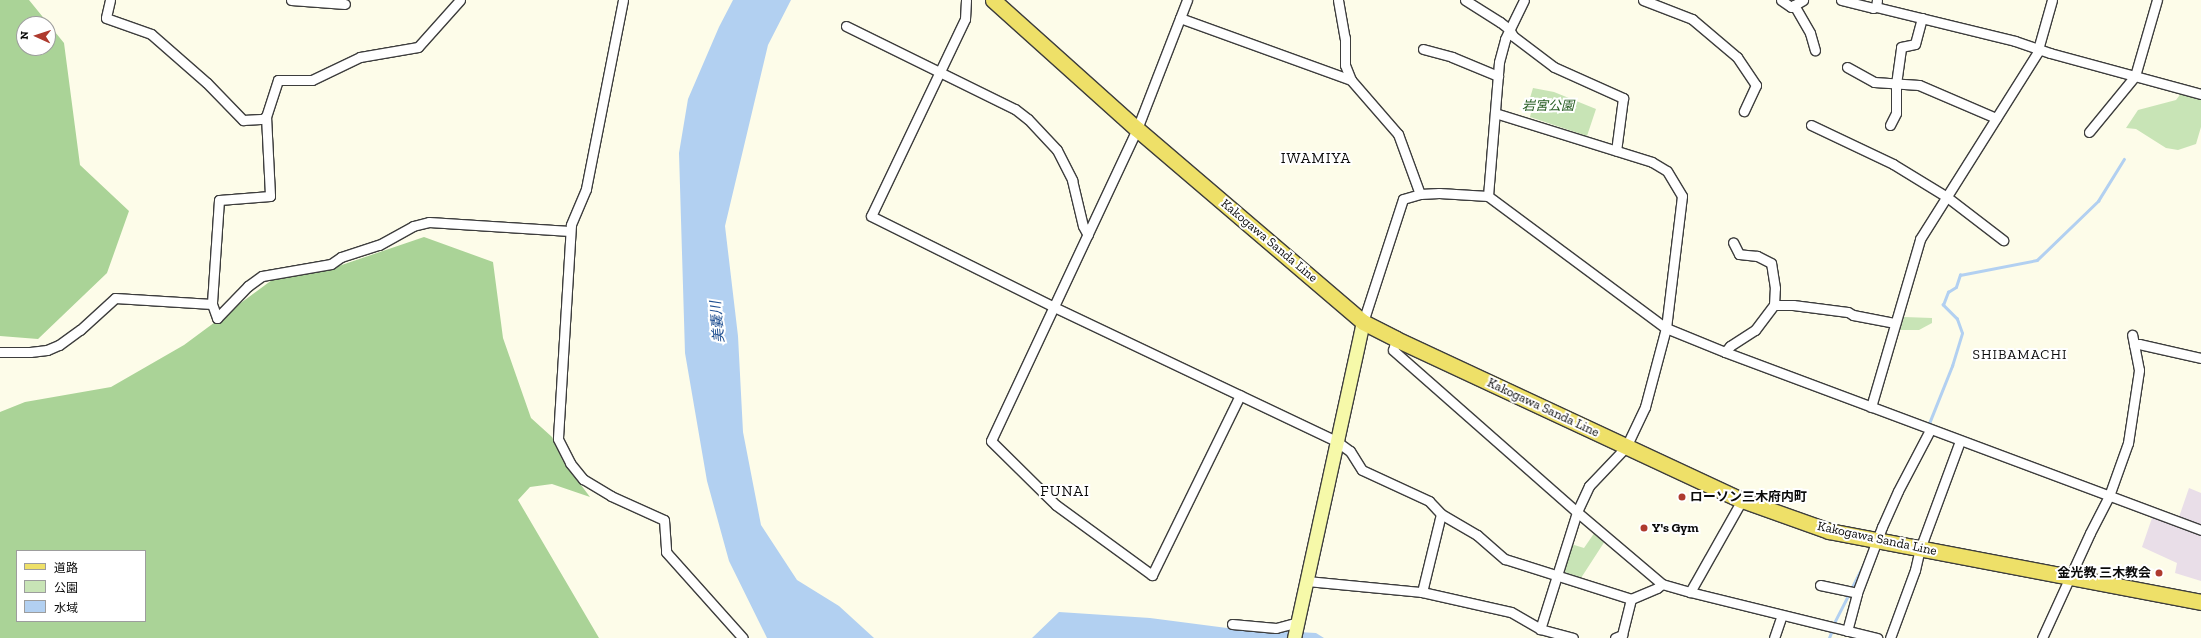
<!DOCTYPE html>
<html>
<head>
<meta charset="utf-8">
<style>
	body { margin:0 }
	#map { position:relative; width:2201px; height:638px; overflow:hidden; background:#fdfce9; font-family:"Zilla Slab","Noto Sans JP",serif }
	div>[style] { position:absolute }
	.industrial>* { inset:0; background:#e9dee8 }
	.green>* { inset:0; background:#c8e4b6 }
	.forest>* { inset:0; background:#aad397 }
	.water>* { inset:0; background:#b2d0f1 }
	.stream>* { height:2.5px; margin:-1.25px; padding:0 1.25px; transform-origin:1.25px; border-radius:1.25px; background:#b2d0f1 }
	.roads { filter:drop-shadow(1px 0 #3d3d3d) drop-shadow(-1px 0 #3d3d3d) drop-shadow(0 1px #3d3d3d) drop-shadow(0 -1px #3d3d3d) }
	.street>* { height:9px; margin:-4.5px; padding:0 4.5px; transform-origin:4.5px; border-radius:4.5px; background:#fff }
	.secondary>* { height:13px; margin:-6.5px; padding:0 6.5px; transform-origin:6.5px; border-radius:6.5px; background:#f6f9a9 }
	.primary>* { height:15px; margin:-7.5px; padding:0 7.5px; transform-origin:7.5px; border-radius:7.5px; background:#eee068 }
	.dots>* { width:11px; height:11px; translate:-50% -50%; box-sizing:border-box; border:2px solid #fff; border-radius:50% }
	span { translate:-50% -50%; white-space:nowrap; text-align:center; line-height:1.15; -webkit-text-stroke:4px #fff; paint-order:stroke }
	.park-label { font-size:13px; color:#255c21; font-style:italic }
	.street-label { font-size:13px; color:#0a0a0a }
	.poi-label { font-size:13px; color:#0a0a0a; font-weight:700 }
	.left { translate:0 -50%; text-align:left }
	.right { translate:-100% -50%; text-align:right }
	.water-label { font-size:14px; color:#1f4f91; font-style:italic }
	.neighbourhood-label { font-size:14px; color:#0a0a0a; letter-spacing:1px }
	.quarter-label { font-size:15px; color:#0a0a0a; letter-spacing:1px }
	.legend { position:absolute; left:16px; top:550px; width:130px; height:72px; box-sizing:border-box; background:#fff; border:1px solid #9d9d9d; margin:0; padding:5px 7px; list-style:none; font-size:12px; color:#0a0a0a }
	.legend li { display:flex; align-items:center; gap:8px; height:20px }
	.legend b { width:20px; border:1px solid #9d9d9d }
	.north { position:absolute; left:16px; top:16px; width:40px; height:40px; box-sizing:border-box; background:#fff; border:1px solid #9d9d9d; border-radius:50%; rotate:273deg; font-size:11px; font-weight:700; line-height:16px; text-align:center; color:#0a0a0a }
	.north::after { content:''; display:block; margin:auto; width:14px; height:18px; background:#ae3a2e; clip-path:polygon(50% 0,100% 100%,50% 72%,0 100%) }
</style>
</head>
<body>
<div id="map">
	<div class="industrial">
		<div style="clip-path:polygon(2189px 488px,2201px 493px,2201px 525px,2179px 517px)"></div>
		<div style="clip-path:polygon(2153px 515px,2201px 533px,2201px 581px,2175px 573px,2177px 563px,2142px 547px)"></div>
	</div>
	<div class="green">
		<div style="clip-path:polygon(1533px 88px,1554px 92px,1596px 109px,1587px 136px,1530px 117px,1532px 109px,1527px 108px)"></div>
		<div style="clip-path:polygon(2182px 92px,2201px 97px,2201px 127px,2196px 144px,2178px 150px,2166px 148px,2136px 129px,2126px 128px,2138px 110px,2176px 100px)"></div>
		<div style="clip-path:polygon(1904px 317px,1932px 318px,1932px 323px,1919px 330px,1900px 330px)"></div>
		<div style="clip-path:polygon(1595px 532px,1605px 541px,1581px 578px,1562px 571px,1571px 544px,1584px 548px)"></div>
	</div>
	<div class="forest">
		<div style="clip-path:polygon(evenodd,0 0,29px 0,64px 43px,80px 165px,129px 211px,107px 273px,38px 339px,0 336px,0 0,24px 24px,48px 24px,48px 48px,24px 48px,24px 24px)"></div>
		<div style="clip-path:polygon(evenodd,424px 237px,493px 262px,503px 338px,531px 418px,552px 437px,563px 461px,590px 497px,552px 484px,530px 487px,518px 500px,599px 638px,0 638px,0 412px,25px 402px,111px 387px,184px 345px,272px 280px,330px 269px,424px 237px,17px 551px,145px 551px,145px 621px,17px 621px,17px 551px)"></div>
	</div>
	<div class="water">
		<div style="clip-path:polygon(733px 0,791px 0,768px 45px,725px 226px,738px 336px,743px 432px,761px 525px,797px 580px,839px 606px,874px 638px,767px 638px,729px 561px,707px 481px,685px 353px,679px 153px,688px 99px,719px 27px)"></div>
		<div style="clip-path:polygon(1059px 612px,1150px 618px,1227px 628px,1316px 633px,1324px 638px,1032px 638px)"></div>
	</div>
	<div class="stream">
		<div style="left:1928px;top:426px;width:65px;rotate:-68.2deg"></div>
		<div style="left:1952px;top:366px;width:34px;rotate:-73deg"></div>
		<div style="left:1962px;top:333px;width:15px;rotate:-110deg"></div>
		<div style="left:1957px;top:319px;width:20px;rotate:-135deg"></div>
		<div style="left:1943px;top:305px;width:14px;rotate:-69deg"></div>
		<div style="left:1948px;top:292px;width:9px;rotate:-32deg"></div>
		<div style="left:1956px;top:287px;width:13px;rotate:-72deg"></div>
		<div style="left:1960px;top:275px;width:78px;rotate:-11deg"></div>
		<div style="left:2037px;top:260px;width:85px;rotate:-44deg"></div>
		<div style="left:2098px;top:201px;width:49px;rotate:-58.2deg"></div>
		<div style="left:1851px;top:589px;width:29px;rotate:-63deg"></div>
		<div style="left:1833px;top:625px;width:36px;rotate:-63deg"></div>
		<div style="left:1829px;top:638px;width:9px;rotate:-69deg"></div>
	</div>
	<div class="roads">
		<div class="street">
			<div style="left:110px;top:0;width:18px;rotate:103deg"></div>
			<div style="left:106px;top:18px;width:48px;rotate:19.6deg"></div>
			<div style="left:151px;top:34px;width:74px;rotate:41.2deg"></div>
			<div style="left:207px;top:83px;width:52px;rotate:45.8deg"></div>
			<div style="left:243px;top:120px;width:22px;rotate:-3deg"></div>
			<div style="left:265px;top:119px;width:3px;rotate:-72deg"></div>
			<div style="left:291px;top:0;width:54px;rotate:4.2deg"></div>
			<div style="left:460px;top:0;width:63px;rotate:131.8deg"></div>
			<div style="left:418px;top:47px;width:59px;rotate:170.2deg"></div>
			<div style="left:360px;top:57px;width:53px;rotate:154.4deg"></div>
			<div style="left:312px;top:80px;width:34px;rotate:180deg"></div>
			<div style="left:278px;top:80px;width:38px;rotate:108deg"></div>
			<div style="left:266px;top:116px;width:80px;rotate:87.1deg"></div>
			<div style="left:270px;top:196px;width:51px;rotate:175.5deg"></div>
			<div style="left:219px;top:200px;width:104px;rotate:93.9deg"></div>
			<div style="left:212px;top:304px;width:15px;rotate:70deg"></div>
			<div style="left:217px;top:318px;width:45px;rotate:-45.9deg"></div>
			<div style="left:248px;top:286px;width:17px;rotate:-36deg"></div>
			<div style="left:262px;top:276px;width:70px;rotate:-9.9deg"></div>
			<div style="left:331px;top:264px;width:12px;rotate:-35deg"></div>
			<div style="left:341px;top:257px;width:40px;rotate:-18deg"></div>
			<div style="left:379px;top:245px;width:39px;rotate:-29deg"></div>
			<div style="left:413px;top:226px;width:16px;rotate:-14deg"></div>
			<div style="left:429px;top:222px;width:141px;rotate:3.7deg"></div>
			<div style="left:623px;top:0;width:193px;rotate:101.1deg"></div>
			<div style="left:586px;top:189px;width:39px;rotate:113deg"></div>
			<div style="left:571px;top:225px;width:214px;rotate:93.5deg"></div>
			<div style="left:558px;top:439px;width:27px;rotate:63deg"></div>
			<div style="left:570px;top:463px;width:21px;rotate:51deg"></div>
			<div style="left:583px;top:479px;width:33px;rotate:31deg"></div>
			<div style="left:611px;top:496px;width:58px;rotate:24.4deg"></div>
			<div style="left:664px;top:520px;width:32px;rotate:86deg"></div>
			<div style="left:666px;top:552px;width:115px;rotate:48.2deg"></div>
			<div style="left:966px;top:0;width:19px;rotate:93deg"></div>
			<div style="left:965px;top:19px;width:218px;rotate:115.5deg"></div>
			<div style="left:871px;top:216px;width:204px;rotate:26.4deg"></div>
			<div style="left:1054px;top:307px;width:312px;rotate:25.4deg"></div>
			<div style="left:1336px;top:441px;width:17px;rotate:36deg"></div>
			<div style="left:1350px;top:451px;width:22px;rotate:58deg"></div>
			<div style="left:1362px;top:470px;width:74px;rotate:24.8deg"></div>
			<div style="left:1429px;top:501px;width:18px;rotate:47deg"></div>
			<div style="left:1441px;top:514px;width:42px;rotate:30.3deg"></div>
			<div style="left:1477px;top:535px;width:37px;rotate:41deg"></div>
			<div style="left:1505px;top:559px;width:132px;rotate:17.6deg"></div>
			<div style="left:1631px;top:599px;width:28px;rotate:-23deg"></div>
			<div style="left:1657px;top:588px;width:6px;rotate:-39deg"></div>
			<div style="left:1187px;top:0;width:138px;rotate:111.2deg"></div>
			<div style="left:1137px;top:129px;width:344px;rotate:115.1deg"></div>
			<div style="left:991px;top:441px;width:91px;rotate:44.6deg"></div>
			<div style="left:1056px;top:505px;width:119px;rotate:36.1deg"></div>
			<div style="left:1152px;top:575px;width:200px;rotate:-63.9deg"></div>
			<div style="left:1338px;top:0;width:39px;rotate:80deg"></div>
			<div style="left:1345px;top:38px;width:27px;rotate:90deg"></div>
			<div style="left:1345px;top:65px;width:16px;rotate:68deg"></div>
			<div style="left:1351px;top:80px;width:72px;rotate:49deg"></div>
			<div style="left:1398px;top:134px;width:64px;rotate:69.9deg"></div>
			<div style="left:1465px;top:0;width:41px;rotate:32.2deg"></div>
			<div style="left:1500px;top:22px;width:11px;rotate:38deg"></div>
			<div style="left:1509px;top:29px;width:8px;rotate:60deg"></div>
			<div style="left:1513px;top:36px;width:51px;rotate:37.1deg"></div>
			<div style="left:1554px;top:67px;width:76px;rotate:24.2deg"></div>
			<div style="left:1623px;top:98px;width:53px;rotate:97.5deg"></div>
			<div style="left:1643px;top:0;width:53px;rotate:21.2deg"></div>
			<div style="left:1692px;top:19px;width:59px;rotate:40.2deg"></div>
			<div style="left:1737px;top:57px;width:34px;rotate:56deg"></div>
			<div style="left:1756px;top:85px;width:29px;rotate:115deg"></div>
			<div style="left:1781px;top:0;width:12px;rotate:35deg"></div>
			<div style="left:1791px;top:7px;width:14px;rotate:-30deg"></div>
			<div style="left:1841px;top:0;width:33px;rotate:14deg"></div>
			<div style="left:1873px;top:8px;width:3px;rotate:-18deg"></div>
			<div style="left:1876px;top:7px;width:7px;rotate:-82deg"></div>
			<div style="left:1794px;top:5px;width:32px;rotate:60deg"></div>
			<div style="left:1810px;top:33px;width:18px;rotate:74deg"></div>
			<div style="left:1876px;top:7px;width:143px;rotate:13.7deg"></div>
			<div style="left:2015px;top:41px;width:37px;rotate:19deg"></div>
			<div style="left:2050px;top:53px;width:156px;rotate:15.2deg"></div>
			<div style="left:1180px;top:18px;width:182px;rotate:19.9deg"></div>
			<div style="left:846px;top:26px;width:188px;rotate:26.2deg"></div>
			<div style="left:1015px;top:109px;width:16px;rotate:38deg"></div>
			<div style="left:1028px;top:119px;width:42px;rotate:46.9deg"></div>
			<div style="left:1057px;top:150px;width:34px;rotate:63deg"></div>
			<div style="left:1072px;top:180px;width:47px;rotate:76.6deg"></div>
			<div style="left:1083px;top:226px;width:10px;rotate:61deg"></div>
			<div style="left:1423px;top:49px;width:30px;rotate:15deg"></div>
			<div style="left:1452px;top:57px;width:50px;rotate:22.4deg"></div>
			<div style="left:1847px;top:67px;width:31px;rotate:29deg"></div>
			<div style="left:1874px;top:82px;width:45px;rotate:3.8deg"></div>
			<div style="left:1919px;top:85px;width:84px;rotate:23.2deg"></div>
			<div style="left:1495px;top:113px;width:164px;rotate:17.3deg"></div>
			<div style="left:1652px;top:162px;width:17px;rotate:31deg"></div>
			<div style="left:1667px;top:171px;width:29px;rotate:59deg"></div>
			<div style="left:1682px;top:196px;width:133px;rotate:96.9deg"></div>
			<div style="left:1666px;top:328px;width:82px;rotate:104.9deg"></div>
			<div style="left:1645px;top:407px;width:44px;rotate:115.4deg"></div>
			<div style="left:1626px;top:447px;width:54px;rotate:133.5deg"></div>
			<div style="left:1589px;top:486px;width:29px;rotate:115deg"></div>
			<div style="left:1577px;top:512px;width:123px;rotate:107.5deg"></div>
			<div style="left:1811px;top:125px;width:91px;rotate:25.4deg"></div>
			<div style="left:1893px;top:164px;width:63px;rotate:31.4deg"></div>
			<div style="left:1947px;top:197px;width:71px;rotate:37.5deg"></div>
			<div style="left:1890px;top:125px;width:13px;rotate:-63deg"></div>
			<div style="left:1896px;top:113px;width:29px;rotate:-90deg"></div>
			<div style="left:1896px;top:84px;width:37px;rotate:-82deg"></div>
			<div style="left:1901px;top:47px;width:14px;rotate:-12deg"></div>
			<div style="left:1915px;top:44px;width:27px;rotate:-75deg"></div>
			<div style="left:2089px;top:132px;width:72px;rotate:-50.6deg"></div>
			<div style="left:2135px;top:76px;width:79px;rotate:-73.9deg"></div>
			<div style="left:1488px;top:196px;width:134px;rotate:-85.3deg"></div>
			<div style="left:1499px;top:62px;width:24px;rotate:-75deg"></div>
			<div style="left:1505px;top:39px;width:43px;rotate:-64deg"></div>
			<div style="left:1774px;top:305px;width:19px"></div>
			<div style="left:1793px;top:305px;width:55px;rotate:7.3deg"></div>
			<div style="left:1848px;top:312px;width:6px;rotate:31deg"></div>
			<div style="left:1853px;top:315px;width:43px;rotate:10.8deg"></div>
			<div style="left:1363px;top:322px;width:129px;rotate:-72deg"></div>
			<div style="left:1403px;top:199px;width:18px;rotate:-16deg"></div>
			<div style="left:1420px;top:194px;width:19px;rotate:-3deg"></div>
			<div style="left:1439px;top:193px;width:49px;rotate:3.5deg"></div>
			<div style="left:1488px;top:196px;width:222px;rotate:36.6deg"></div>
			<div style="left:1666px;top:328px;width:64px;rotate:22.1deg"></div>
			<div style="left:1725px;top:352px;width:508px;rotate:20.5deg"></div>
			<div style="left:1396px;top:339px;width:11px;rotate:105deg"></div>
			<div style="left:1393px;top:350px;width:245px;rotate:41.4deg"></div>
			<div style="left:1577px;top:512px;width:111px;rotate:40.3deg"></div>
			<div style="left:1662px;top:584px;width:29px;rotate:16deg"></div>
			<div style="left:1690px;top:592px;width:193px;rotate:13.8deg"></div>
			<div style="left:2134px;top:345px;width:5px;rotate:-11deg"></div>
			<div style="left:2139px;top:344px;width:64px;rotate:12.7deg"></div>
			<div style="left:0;top:352px;width:30px"></div>
			<div style="left:30px;top:352px;width:17px;rotate:-7deg"></div>
			<div style="left:47px;top:350px;width:13px;rotate:-23deg"></div>
			<div style="left:59px;top:345px;width:26px;rotate:-36deg"></div>
			<div style="left:80px;top:330px;width:47px;rotate:-42.4deg"></div>
			<div style="left:115px;top:298px;width:97px;rotate:3.5deg"></div>
			<div style="left:1725px;top:352px;width:8px;rotate:-50deg"></div>
			<div style="left:1730px;top:346px;width:30px;rotate:-33deg"></div>
			<div style="left:1755px;top:330px;width:31px;rotate:-53deg"></div>
			<div style="left:1774px;top:305px;width:17px;rotate:-87deg"></div>
			<div style="left:1775px;top:288px;width:25px;rotate:-99deg"></div>
			<div style="left:1771px;top:263px;width:16px;rotate:-153deg"></div>
			<div style="left:1757px;top:256px;width:18px;rotate:-174deg"></div>
			<div style="left:1739px;top:254px;width:13px;rotate:-117deg"></div>
			<div style="left:1871px;top:407px;width:175px;rotate:-73.7deg"></div>
			<div style="left:1920px;top:239px;width:220px;rotate:-57.8deg"></div>
			<div style="left:2037px;top:53px;width:55px;rotate:-74.2deg"></div>
			<div style="left:1307px;top:581px;width:116px;rotate:5.5deg"></div>
			<div style="left:1422px;top:592px;width:91px;rotate:12.7deg"></div>
			<div style="left:1511px;top:612px;width:34px;rotate:30deg"></div>
			<div style="left:1540px;top:629px;width:34px;rotate:15deg"></div>
			<div style="left:1820px;top:585px;width:38px;rotate:12deg"></div>
			<div style="left:1422px;top:592px;width:80px;rotate:-76.3deg"></div>
			<div style="left:1690px;top:592px;width:106px;rotate:-60.5deg"></div>
			<div style="left:1232px;top:624px;width:44px;rotate:5.2deg"></div>
			<div style="left:1276px;top:628px;width:23px;rotate:-15deg"></div>
			<div style="left:1847px;top:631px;width:39px;rotate:-75deg"></div>
			<div style="left:1857px;top:593px;width:71px;rotate:-69.3deg"></div>
			<div style="left:1882px;top:527px;width:39px;rotate:-66deg"></div>
			<div style="left:1898px;top:491px;width:69px;rotate:-62.3deg"></div>
			<div style="left:1615px;top:638px;width:8px;rotate:-23deg"></div>
			<div style="left:1622px;top:635px;width:37px;rotate:-76deg"></div>
			<div style="left:1774px;top:638px;width:24px;rotate:-71deg"></div>
			<div style="left:1890px;top:638px;width:72px;rotate:-69.8deg"></div>
			<div style="left:1915px;top:570px;width:22px;rotate:-77deg"></div>
			<div style="left:1920px;top:549px;width:115px;rotate:-69.7deg"></div>
			<div style="left:2042px;top:638px;width:115px;rotate:-65.4deg"></div>
			<div style="left:2090px;top:533px;width:42px;rotate:-62.8deg"></div>
			<div style="left:2109px;top:496px;width:56px;rotate:-70.3deg"></div>
			<div style="left:2128px;top:443px;width:74px;rotate:-81.4deg"></div>
			<div style="left:2139px;top:370px;width:36px;rotate:-101deg"></div>
		</div>
		<div class="secondary">
			<div style="left:1294px;top:638px;width:323px;rotate:-77.7deg"></div>
		</div>
		<div class="primary">
			<div style="left:993px;top:0;width:193px;rotate:41.9deg"></div>
			<div style="left:1137px;top:129px;width:297px;rotate:40.5deg"></div>
			<div style="left:1363px;top:322px;width:37px;rotate:27deg"></div>
			<div style="left:1396px;top:339px;width:382px;rotate:25deg"></div>
			<div style="left:1742px;top:500px;width:92px;rotate:19.6deg"></div>
			<div style="left:1829px;top:531px;width:379px;rotate:10.8deg"></div>
		</div>
	</div>
	<div class="dots">
		<div style="left:1682px;top:497px;background:#ae3a2e"></div>
		<div style="left:1644px;top:528px;background:#ae3a2e"></div>
		<div style="left:2159px;top:573px;background:#ae3a2e"></div>
	</div>
	<div class="park-label">
		<span style="left:1548px;top:106px">岩宮公園</span>
	</div>
	<div class="street-label">
		<span style="left:1269px;top:241px;rotate:40deg">Kakogawa Sanda Line</span>
		<span style="left:1543px;top:408px;rotate:25deg">Kakogawa Sanda Line</span>
		<span style="left:1877px;top:539px;rotate:12deg">Kakogawa Sanda Line</span>
	</div>
	<div class="poi-label">
		<span class="left" style="left:1690px;top:497px">ローソン三木府内町</span>
		<span class="left" style="left:1652px;top:528px">Y's Gym</span>
		<span class="right" style="left:2151px;top:573px">金光教 三木教会</span>
	</div>
	<div class="water-label">
		<span style="left:718px;top:322px;rotate:-95deg">美嚢川</span>
	</div>
	<div class="neighbourhood-label">
		<span style="left:2020px;top:355px">SHIBAMACHI</span>
	</div>
	<div class="quarter-label">
		<span style="left:1316px;top:159px">IWAMIYA</span>
		<span style="left:1065px;top:492px">FUNAI</span>
	</div>
	<ul class="legend">
	<li><b style="height:5px;background:#eee068"></b>道路</li>
	<li><b style="height:11px;background:#c8e4b6"></b>公園</li>
	<li><b style="height:11px;background:#b2d0f1"></b>水域</li>
	</ul>
	<div class="north">N</div>
</div>
</body>
</html>
